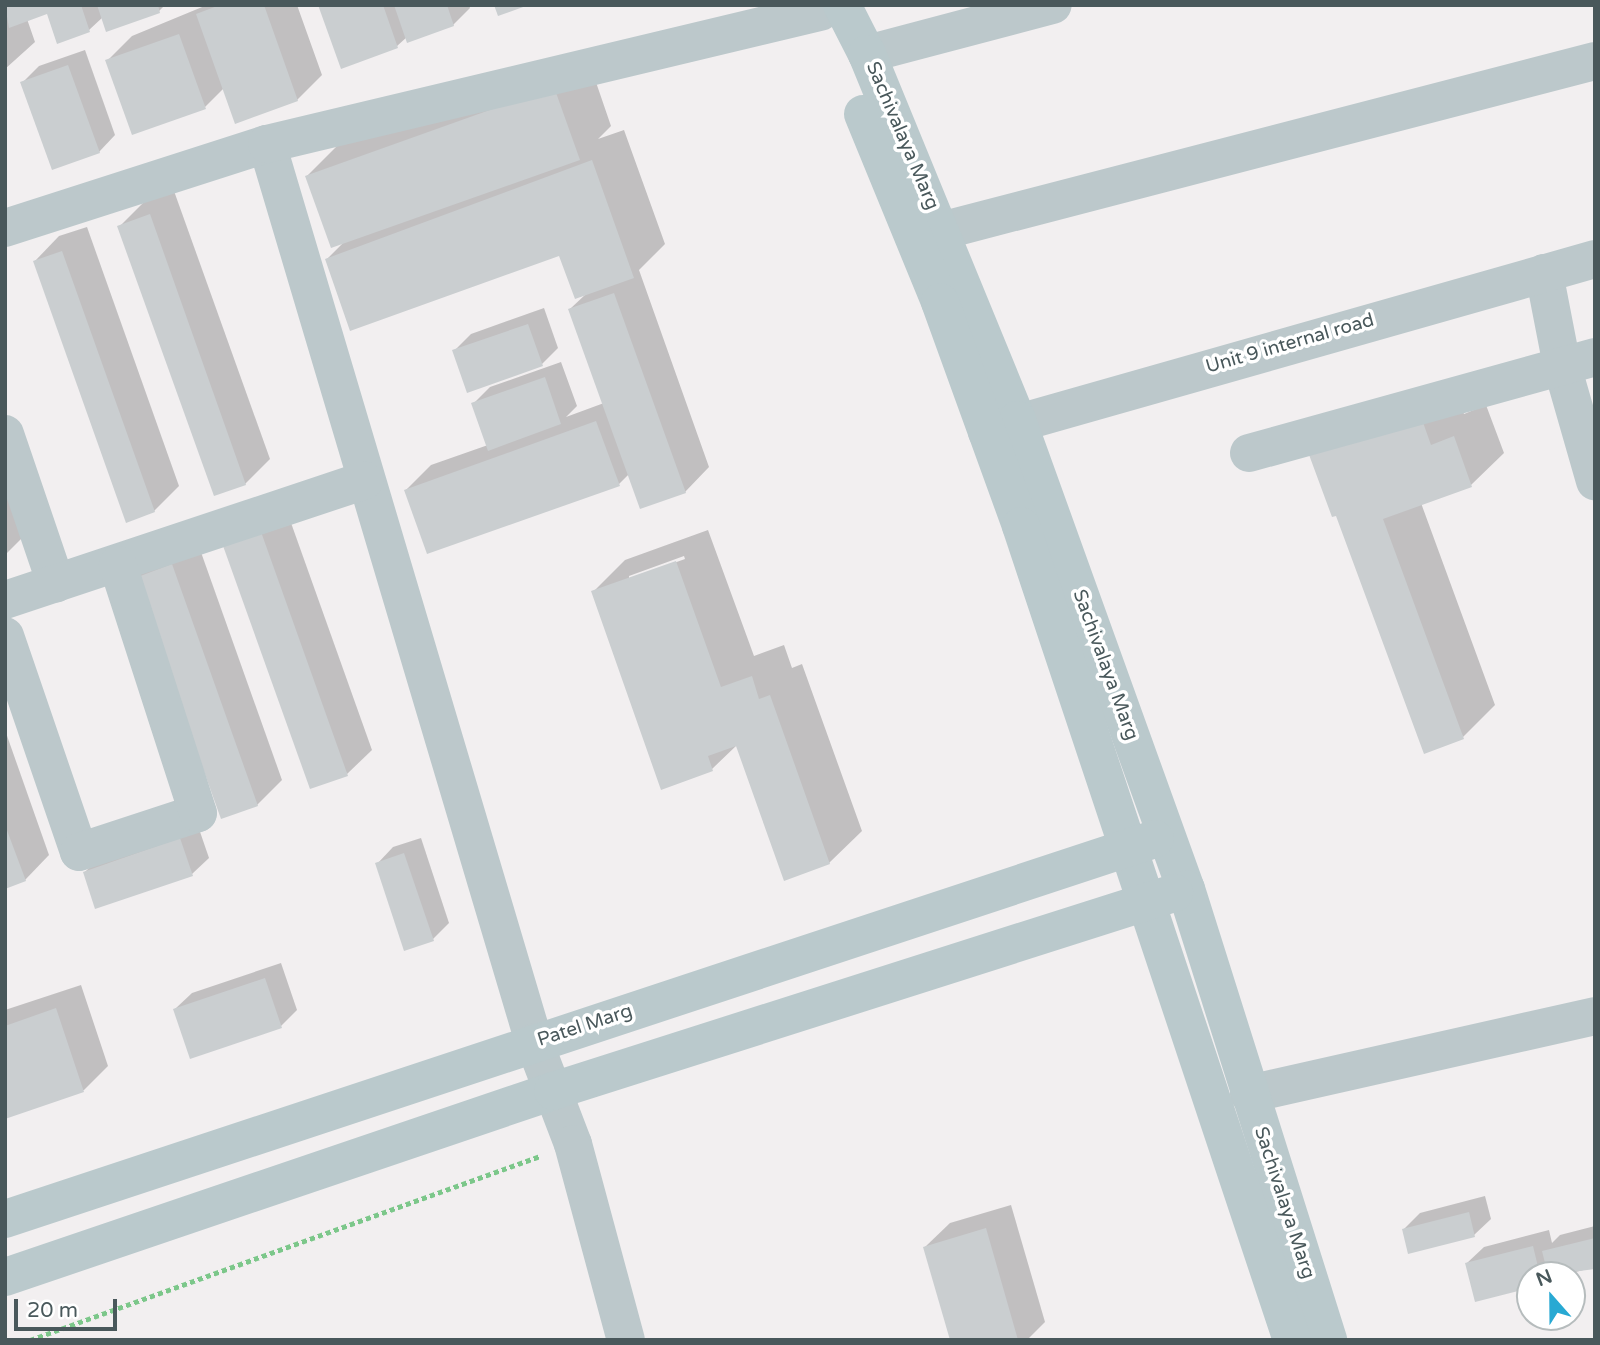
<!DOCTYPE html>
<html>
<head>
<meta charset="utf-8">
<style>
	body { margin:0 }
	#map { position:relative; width:1600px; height:1345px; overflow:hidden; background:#f2eff0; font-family:"Varela Round",sans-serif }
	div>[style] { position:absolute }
	.shadow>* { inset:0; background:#0003 }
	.building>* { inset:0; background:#caced0 }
	.path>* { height:4.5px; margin-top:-2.25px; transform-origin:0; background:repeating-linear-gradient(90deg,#7cc78a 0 5px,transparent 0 8.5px) }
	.street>* { height:38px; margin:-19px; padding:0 19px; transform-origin:19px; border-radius:19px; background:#bcc8cb }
	.secondary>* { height:38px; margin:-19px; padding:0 19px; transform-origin:19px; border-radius:19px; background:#bac9cc }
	span { translate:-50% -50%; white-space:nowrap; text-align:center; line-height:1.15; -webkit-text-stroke:7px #fff; paint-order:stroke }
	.street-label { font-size:19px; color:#49585b }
	.frame { position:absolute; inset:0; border:7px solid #49585b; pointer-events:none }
	.north { position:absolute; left:1516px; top:1261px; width:70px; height:70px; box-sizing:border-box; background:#fff; border:2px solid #b6bcbd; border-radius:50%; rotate:339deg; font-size:19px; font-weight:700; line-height:28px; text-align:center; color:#49585b }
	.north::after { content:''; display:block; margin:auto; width:24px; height:32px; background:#28a9d3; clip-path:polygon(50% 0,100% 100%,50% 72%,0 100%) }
	.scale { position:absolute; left:14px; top:1299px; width:103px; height:32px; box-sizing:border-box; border:4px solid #49585b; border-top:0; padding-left:9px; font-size:21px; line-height:24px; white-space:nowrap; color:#49585b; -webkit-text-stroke:5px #fff; paint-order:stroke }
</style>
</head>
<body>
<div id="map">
	<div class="shadow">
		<div style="clip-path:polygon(5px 5px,165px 5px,159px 11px,103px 17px,89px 30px,48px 12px,27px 19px,35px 42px,5px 69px)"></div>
		<div style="clip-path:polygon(207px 5px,297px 5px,322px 75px,297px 100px,224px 88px,205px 107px,107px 61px,132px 36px)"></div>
		<div style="clip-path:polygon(320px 5px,469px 5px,470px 8px,453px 25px,407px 37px,397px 46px)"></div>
		<div style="clip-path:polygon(85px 50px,115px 135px,99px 152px,22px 83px,39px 66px)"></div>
		<div style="clip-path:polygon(587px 56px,611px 126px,598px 139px,624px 130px,665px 244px,639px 270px,709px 467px,685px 492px,629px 474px,619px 484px,406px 490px,431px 465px,488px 445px,473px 404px,490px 387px,561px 362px,577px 406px,566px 417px,604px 403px,570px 309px,587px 293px,560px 254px,327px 259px,345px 241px,307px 176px,339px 144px)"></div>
		<div style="clip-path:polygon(174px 191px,270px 459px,245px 484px,119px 227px,144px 202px)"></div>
		<div style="clip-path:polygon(87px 227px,179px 486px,154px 511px,35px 261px,59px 236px)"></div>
		<div style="clip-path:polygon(544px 308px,558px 348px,542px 364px,454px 351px,471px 334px)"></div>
		<div style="clip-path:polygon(1451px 380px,1464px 414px,1486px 405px,1504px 453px,1471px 485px,1421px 503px,1495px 705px,1463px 737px,1338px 513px)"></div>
		<div style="clip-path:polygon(5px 477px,26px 534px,5px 555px)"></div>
		<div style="clip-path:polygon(285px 506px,372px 750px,347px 774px,224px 543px)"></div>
		<div style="clip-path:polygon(evenodd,708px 530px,754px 656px,784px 645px,792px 668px,802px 664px,862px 831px,829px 863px,737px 745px,712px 769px,662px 787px,593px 592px,625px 560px,708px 530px,684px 556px,685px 559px,629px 579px,629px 576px,684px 556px)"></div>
		<div style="clip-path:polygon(197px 541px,282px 780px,257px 805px,137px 578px,162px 554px)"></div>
		<div style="clip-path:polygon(5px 730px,49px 855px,25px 880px,5px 887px)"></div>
		<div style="clip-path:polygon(197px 823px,209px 858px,192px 874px,85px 872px,101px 856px)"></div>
		<div style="clip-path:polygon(421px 838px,449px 923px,433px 939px,377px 864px,393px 847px)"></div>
		<div style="clip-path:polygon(281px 963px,297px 1010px,281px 1026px,175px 1009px,192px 993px)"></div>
		<div style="clip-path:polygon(81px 985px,108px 1066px,84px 1090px,5px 1117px,5px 1010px)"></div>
		<div style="clip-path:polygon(1485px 1196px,1491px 1219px,1474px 1235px,1404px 1229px,1420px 1213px)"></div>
		<div style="clip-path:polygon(1011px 1205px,1045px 1322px,1027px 1340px,952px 1340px,925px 1247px,950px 1223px)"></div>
		<div style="clip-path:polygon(1595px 1226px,1595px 1267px,1564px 1275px,1530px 1275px,1530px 1286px,1467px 1263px,1484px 1247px,1549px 1230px,1552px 1243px,1560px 1235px)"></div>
	</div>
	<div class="building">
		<div style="clip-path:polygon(5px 5px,81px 5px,90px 32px,57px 44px,47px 14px,9px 28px)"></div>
		<div style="clip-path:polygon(97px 5px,158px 5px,160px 13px,106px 32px)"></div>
		<div style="clip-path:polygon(220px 5px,264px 5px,298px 101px,235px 124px,196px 14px)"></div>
		<div style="clip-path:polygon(318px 5px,383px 5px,398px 48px,341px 69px)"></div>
		<div style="clip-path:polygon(394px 5px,447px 5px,454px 26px,407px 43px)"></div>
		<div style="clip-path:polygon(494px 5px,526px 5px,526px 6px,498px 16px)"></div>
		<div style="clip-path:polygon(179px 34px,206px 109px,132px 135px,105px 60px)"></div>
		<div style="clip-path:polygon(68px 65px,100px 153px,52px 170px,20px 82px)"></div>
		<div style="clip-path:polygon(554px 87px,580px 160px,331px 248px,305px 176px)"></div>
		<div style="clip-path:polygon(592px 160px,634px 278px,575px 299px,559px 256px,350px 331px,325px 259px)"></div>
		<div style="clip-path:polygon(150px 214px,246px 485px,214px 496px,117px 226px)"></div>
		<div style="clip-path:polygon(62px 251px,155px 512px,126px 523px,33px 261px)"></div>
		<div style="clip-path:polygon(614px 293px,686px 493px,640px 509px,568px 309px)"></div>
		<div style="clip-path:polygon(528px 324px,543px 366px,467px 393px,452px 350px)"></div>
		<div style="clip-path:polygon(545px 377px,561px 424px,488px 451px,471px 403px)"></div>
		<div style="clip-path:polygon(1419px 411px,1431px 445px,1454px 436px,1472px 487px,1383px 519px,1464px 739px,1424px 754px,1336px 516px,1332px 517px,1308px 452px)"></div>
		<div style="clip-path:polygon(596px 421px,620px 486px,427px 554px,404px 490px)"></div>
		<div style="clip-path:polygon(260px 529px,348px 776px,310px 789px,222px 543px)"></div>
		<div style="clip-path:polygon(676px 561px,721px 687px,752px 676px,759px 699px,770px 695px,830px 864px,784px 881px,736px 746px,708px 756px,713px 771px,661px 790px,591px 591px)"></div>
		<div style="clip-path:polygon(172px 564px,258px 806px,221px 819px,135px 578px)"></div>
		<div style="clip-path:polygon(5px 825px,26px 881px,5px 889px)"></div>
		<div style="clip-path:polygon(180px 838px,193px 876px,95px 909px,83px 872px)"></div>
		<div style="clip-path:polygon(404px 853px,434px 941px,404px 951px,375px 863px)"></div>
		<div style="clip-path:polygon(265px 978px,282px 1028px,190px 1059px,173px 1009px)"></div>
		<div style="clip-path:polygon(56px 1008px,84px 1092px,5px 1119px,5px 1026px)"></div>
		<div style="clip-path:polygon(1469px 1212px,1475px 1237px,1408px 1254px,1402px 1229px)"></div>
		<div style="clip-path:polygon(986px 1228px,1018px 1340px,950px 1340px,923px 1247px)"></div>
		<div style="clip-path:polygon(1595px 1238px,1595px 1269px,1548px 1275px,1542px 1251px)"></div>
		<div style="clip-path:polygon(1533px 1246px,1540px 1275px,1530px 1275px,1530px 1288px,1475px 1302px,1465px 1263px)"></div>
	</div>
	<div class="path">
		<div style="left:30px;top:1340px;width:542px;rotate:-19.84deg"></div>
	</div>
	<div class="street">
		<div style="left:867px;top:54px;width:192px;rotate:-14.8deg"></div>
		<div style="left:267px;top:144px;width:937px;rotate:73.44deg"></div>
		<div style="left:534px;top:1042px;width:109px;rotate:69.1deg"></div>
		<div style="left:573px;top:1144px;width:203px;rotate:74.9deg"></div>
		<div style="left:5px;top:228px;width:275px;rotate:-17.8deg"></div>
		<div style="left:267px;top:144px;width:569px;rotate:-13.43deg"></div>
		<div style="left:941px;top:231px;width:676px;rotate:-14.57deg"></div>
		<div style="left:1544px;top:273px;width:95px;rotate:79deg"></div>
		<div style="left:1562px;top:366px;width:120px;rotate:74deg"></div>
		<div style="left:987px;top:432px;width:632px;rotate:-15.88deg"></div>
		<div style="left:5px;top:434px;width:158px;rotate:71.2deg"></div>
		<div style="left:1249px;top:453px;width:359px;rotate:-15.5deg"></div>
		<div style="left:5px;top:600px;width:379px;rotate:-18.4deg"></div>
		<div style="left:5px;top:636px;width:228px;rotate:71.1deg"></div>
		<div style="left:79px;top:852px;width:125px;rotate:-18.1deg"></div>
		<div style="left:198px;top:813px;width:261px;rotate:-107.9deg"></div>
		<div style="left:1249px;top:1094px;width:355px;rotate:-12.7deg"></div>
	</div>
	<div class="secondary">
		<div style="left:842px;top:5px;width:55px;rotate:63deg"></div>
		<div style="left:867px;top:54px;width:396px;rotate:67.7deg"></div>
		<div style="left:1017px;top:420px;width:499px;rotate:70.2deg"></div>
		<div style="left:1186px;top:889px;width:473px;rotate:72.5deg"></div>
		<div style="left:863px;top:114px;width:203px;rotate:67.7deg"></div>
		<div style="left:940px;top:302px;width:238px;rotate:70.1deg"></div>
		<div style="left:1021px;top:526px;width:858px;rotate:71.59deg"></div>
		<div style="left:5px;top:1219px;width:1211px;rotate:-18.29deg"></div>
		<div style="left:5px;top:1277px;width:579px;rotate:-18.75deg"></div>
		<div style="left:553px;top:1091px;width:652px;rotate:-17.68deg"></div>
	</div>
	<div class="street-label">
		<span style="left:902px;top:136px;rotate:67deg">Sachivalaya Marg</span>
		<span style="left:1290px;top:344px;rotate:-16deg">Unit 9 internal road</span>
		<span style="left:1105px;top:665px;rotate:70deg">Sachivalaya Marg</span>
		<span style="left:585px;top:1026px;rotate:-18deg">Patel Marg</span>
		<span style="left:1284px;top:1203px;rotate:72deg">Sachivalaya Marg</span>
	</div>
	<div class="frame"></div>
	<div class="north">N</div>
	<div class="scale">20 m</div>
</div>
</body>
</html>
